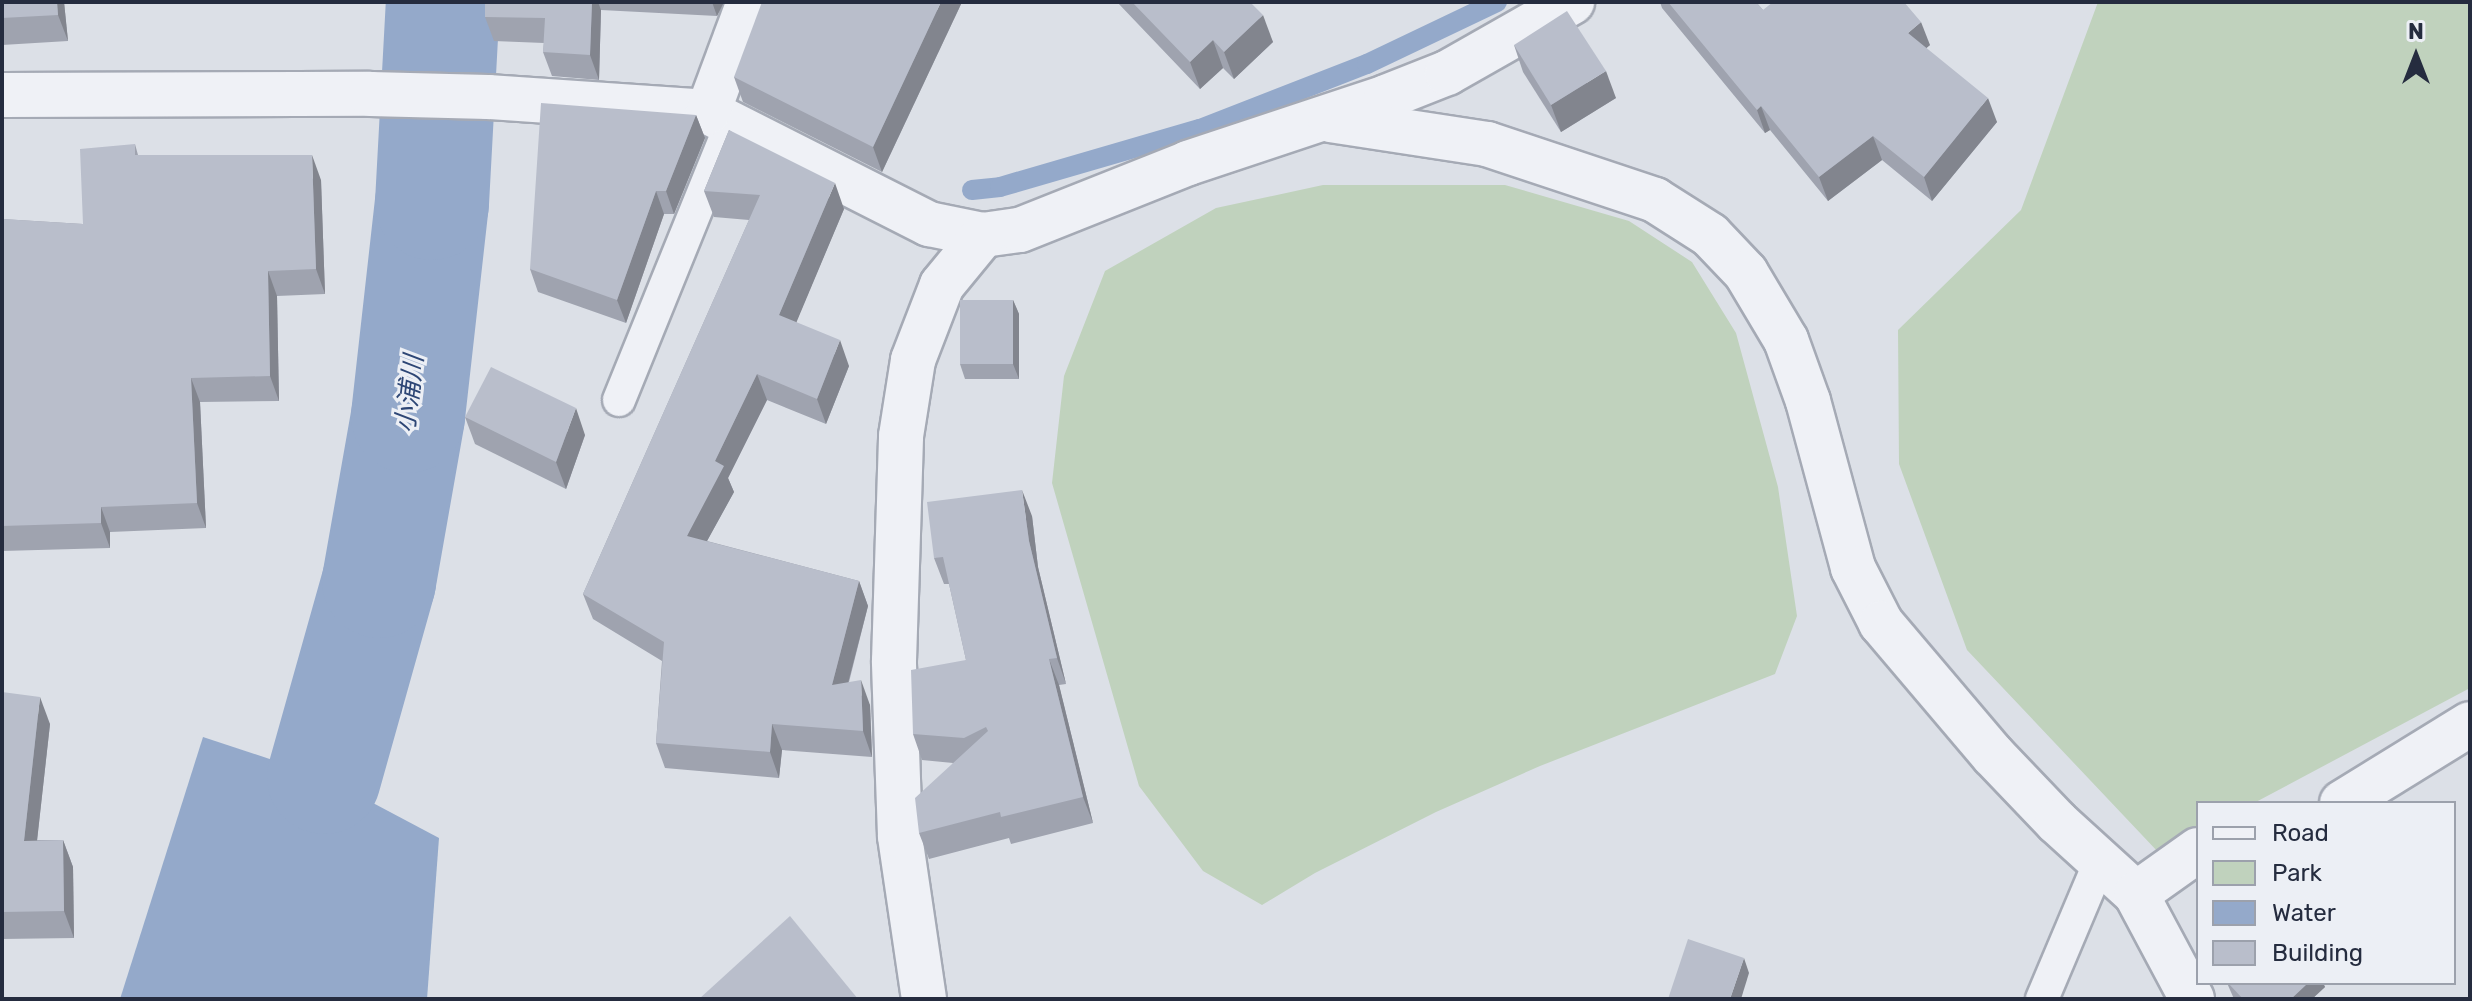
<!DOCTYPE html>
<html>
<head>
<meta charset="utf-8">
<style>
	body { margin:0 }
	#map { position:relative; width:2472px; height:1001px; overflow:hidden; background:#dce0e7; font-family:Rubik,"Noto Sans JP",sans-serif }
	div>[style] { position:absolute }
	.green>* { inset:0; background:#c0d2bd }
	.water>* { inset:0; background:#94a9ca }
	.stream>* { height:20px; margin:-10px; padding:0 10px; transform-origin:10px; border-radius:10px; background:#94a9ca }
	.river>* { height:114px; margin:-57px; padding:0 57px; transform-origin:57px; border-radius:57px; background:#94a9ca }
	.roads { filter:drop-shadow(2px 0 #a5aab5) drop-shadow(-2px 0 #a5aab5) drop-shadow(0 2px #a5aab5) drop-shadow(0 -2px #a5aab5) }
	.service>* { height:32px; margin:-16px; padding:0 16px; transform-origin:16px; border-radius:16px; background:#eff1f6 }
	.minor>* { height:44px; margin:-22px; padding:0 22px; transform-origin:22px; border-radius:22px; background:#eff1f6 }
	.wall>* { inset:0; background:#9fa3af }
	.shaded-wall>* { inset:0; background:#82858e }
	.building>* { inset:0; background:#b9becb }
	span { translate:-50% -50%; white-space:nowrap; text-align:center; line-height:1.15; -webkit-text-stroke:6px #eceff5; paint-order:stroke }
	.water-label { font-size:26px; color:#2d4675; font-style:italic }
	.frame { position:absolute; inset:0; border:4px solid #252c3f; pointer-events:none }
	.legend { position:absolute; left:2196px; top:801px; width:260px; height:184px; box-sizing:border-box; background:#eceff5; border:2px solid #9ca1ac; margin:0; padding:10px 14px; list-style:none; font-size:24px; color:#252c3f }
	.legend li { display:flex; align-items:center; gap:16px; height:40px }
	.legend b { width:40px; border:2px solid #9ca1ac }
	.north { position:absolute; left:2376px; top:16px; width:80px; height:80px; -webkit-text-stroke:6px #eceff5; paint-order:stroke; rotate:0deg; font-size:22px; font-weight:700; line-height:32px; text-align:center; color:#252c3f }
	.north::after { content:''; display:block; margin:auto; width:28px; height:36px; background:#252c3f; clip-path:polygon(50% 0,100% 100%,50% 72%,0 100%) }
</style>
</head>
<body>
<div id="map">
	<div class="green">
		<div style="clip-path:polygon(2098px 2px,2470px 2px,2470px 688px,2254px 803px,2198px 803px,2198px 833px,2159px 853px,1967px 650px,1899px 464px,1898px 330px,2021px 210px)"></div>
		<div style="clip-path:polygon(1323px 185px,1505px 185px,1629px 221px,1692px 262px,1736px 333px,1778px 487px,1797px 616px,1775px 674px,1540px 766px,1436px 812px,1315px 873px,1262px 905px,1203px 871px,1139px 786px,1052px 483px,1064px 376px,1105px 271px,1216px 208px)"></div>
	</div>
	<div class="water">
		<div style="clip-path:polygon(203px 737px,324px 777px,439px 838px,427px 999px,120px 999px)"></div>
	</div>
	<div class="stream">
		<div style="left:972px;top:190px;width:28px;rotate:-6deg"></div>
		<div style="left:1000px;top:187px;width:208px;rotate:-16.2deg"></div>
		<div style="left:1200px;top:129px;width:179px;rotate:-21.3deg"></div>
		<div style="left:1367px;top:64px;width:144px;rotate:-25.5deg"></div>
	</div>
	<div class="river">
		<div style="left:324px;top:777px;width:204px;rotate:-74.3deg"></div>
		<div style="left:379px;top:581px;width:168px;rotate:-80deg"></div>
		<div style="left:408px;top:416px;width:214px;rotate:-83.6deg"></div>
		<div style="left:432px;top:203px;width:201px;rotate:-86.9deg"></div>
	</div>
	<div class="roads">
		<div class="service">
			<div style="left:619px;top:400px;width:298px;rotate:-67.9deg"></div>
			<div style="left:2042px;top:999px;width:149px;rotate:-67.1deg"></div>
		</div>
		<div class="minor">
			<div style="left:2px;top:95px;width:368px;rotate:-0.2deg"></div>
			<div style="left:370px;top:94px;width:118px;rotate:1.5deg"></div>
			<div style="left:488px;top:97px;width:221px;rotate:3.9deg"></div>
			<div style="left:708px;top:112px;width:248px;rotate:26.9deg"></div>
			<div style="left:929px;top:224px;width:55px;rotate:11.5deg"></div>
			<div style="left:983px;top:235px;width:37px;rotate:-8deg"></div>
			<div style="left:1020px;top:230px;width:181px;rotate:-21.7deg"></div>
			<div style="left:1188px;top:163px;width:209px;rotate:-18.4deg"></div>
			<div style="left:1386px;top:97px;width:66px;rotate:-21.5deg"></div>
			<div style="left:1447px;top:73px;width:144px;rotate:-29.6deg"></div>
			<div style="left:708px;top:112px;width:117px;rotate:-69.6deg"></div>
			<div style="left:1330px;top:120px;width:159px;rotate:8.7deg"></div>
			<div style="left:1487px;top:144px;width:177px;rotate:18.4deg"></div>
			<div style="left:1655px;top:200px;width:65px;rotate:32.5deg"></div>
			<div style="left:1710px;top:235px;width:52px;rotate:46.5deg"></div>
			<div style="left:1746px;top:273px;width:78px;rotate:59.2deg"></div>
			<div style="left:1786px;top:340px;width:65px;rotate:70.2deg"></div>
			<div style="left:1808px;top:401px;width:173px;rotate:74.9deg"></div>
			<div style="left:1853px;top:568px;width:62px;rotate:63deg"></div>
			<div style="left:1881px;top:623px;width:173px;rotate:49.7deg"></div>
			<div style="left:1993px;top:755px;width:93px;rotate:46.3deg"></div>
			<div style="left:2057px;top:822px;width:107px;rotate:42.3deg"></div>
			<div style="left:2136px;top:894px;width:119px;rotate:61.9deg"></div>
			<div style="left:2342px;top:803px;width:150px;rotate:-31.7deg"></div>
			<div style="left:2136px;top:894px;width:76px;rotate:-35.4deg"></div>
			<div style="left:924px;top:999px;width:165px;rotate:-98.4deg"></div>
			<div style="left:900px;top:836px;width:175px;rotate:-92deg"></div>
			<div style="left:894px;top:661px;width:225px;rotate:-88.2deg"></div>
			<div style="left:901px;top:436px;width:77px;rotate:-81deg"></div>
			<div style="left:913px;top:360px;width:80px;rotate:-68.9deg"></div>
			<div style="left:942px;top:285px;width:65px;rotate:-50.6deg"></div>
		</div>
	</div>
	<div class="wall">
		<div style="clip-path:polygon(2px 2px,64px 2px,68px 41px,2px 45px)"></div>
		<div style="clip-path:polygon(139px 2px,238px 2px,202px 3px)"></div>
		<div style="clip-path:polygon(485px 2px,724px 2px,717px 16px,601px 10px,599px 80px,552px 76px,543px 52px,544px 43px,494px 41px,485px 17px)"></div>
		<div style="clip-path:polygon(962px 2px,882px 172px,743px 102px,734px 77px)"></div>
		<div style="clip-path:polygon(1117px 2px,1250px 2px,1273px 42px,1234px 79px,1223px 68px,1200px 89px)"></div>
		<div style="clip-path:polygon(1660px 2px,1756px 2px,1763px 10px,1930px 45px,1926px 48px,1997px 122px,1932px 201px,1882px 160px,1828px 201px,1770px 130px,1765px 133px,1662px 8px)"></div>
		<div style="clip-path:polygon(1514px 45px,1616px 98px,1561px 132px,1523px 72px)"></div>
		<div style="clip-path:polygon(696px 115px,705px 138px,674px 214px,664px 214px,626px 323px,538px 292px,530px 269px)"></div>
		<div style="clip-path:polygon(729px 130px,844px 209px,796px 322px,849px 366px,826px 424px,767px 400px,728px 478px,734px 492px,707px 541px,859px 581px,868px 606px,849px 682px,870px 705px,872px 757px,782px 750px,779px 778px,665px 768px,656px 743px,662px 661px,593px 619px,583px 594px,749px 220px,714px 217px,704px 191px)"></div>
		<div style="clip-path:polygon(135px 144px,138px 155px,321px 180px,325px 294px,277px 296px,279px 401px,200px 402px,206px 528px,110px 532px,110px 548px,2px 551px,2px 219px,83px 224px)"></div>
		<div style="clip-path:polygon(1013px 300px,1019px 314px,1019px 379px,965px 379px,960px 364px)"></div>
		<div style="clip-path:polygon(465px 417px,585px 435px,566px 489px,475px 444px)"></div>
		<div style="clip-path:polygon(1032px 516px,1038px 567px,1066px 684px,1059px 685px,1093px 823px,1011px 844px,1009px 838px,929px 859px,919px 833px,953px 763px,922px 760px,913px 734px,966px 660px,949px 584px,944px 584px,934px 558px)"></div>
		<div style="clip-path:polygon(2px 692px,50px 724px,37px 840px,63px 840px,73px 867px,74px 938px,2px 939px)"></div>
		<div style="clip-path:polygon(2227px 983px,2323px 983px,2325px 987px,2312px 999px,2234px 999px)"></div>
	</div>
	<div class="shaded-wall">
		<div style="clip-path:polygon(57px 2px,64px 2px,68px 41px,58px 15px)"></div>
		<div style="clip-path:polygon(592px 2px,598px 2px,601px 10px,599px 80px,590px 55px)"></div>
		<div style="clip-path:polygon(712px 2px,724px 2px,717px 16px)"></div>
		<div style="clip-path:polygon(941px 2px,962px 2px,882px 172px,873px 147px)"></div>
		<div style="clip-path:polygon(1263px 15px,1273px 42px,1234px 79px,1224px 52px)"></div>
		<div style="clip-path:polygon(1921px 22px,1930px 45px,1916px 57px,1908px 33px)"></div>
		<div style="clip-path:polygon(1213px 40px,1223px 68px,1200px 89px,1190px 62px)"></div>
		<div style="clip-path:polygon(1606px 71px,1616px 98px,1561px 132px,1551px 105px)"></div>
		<div style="clip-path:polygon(1988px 98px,1997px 122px,1932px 201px,1924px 177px)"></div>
		<div style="clip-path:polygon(1761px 106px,1770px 130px,1765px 133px,1757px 110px)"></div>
		<div style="clip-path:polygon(696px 115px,705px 138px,674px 214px,666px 191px)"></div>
		<div style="clip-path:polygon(1873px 136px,1882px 160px,1828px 201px,1819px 177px)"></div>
		<div style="clip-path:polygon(312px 155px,321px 180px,325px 294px,316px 269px)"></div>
		<div style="clip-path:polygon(835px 183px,844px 209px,789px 340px,779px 315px)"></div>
		<div style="clip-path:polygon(656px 191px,664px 214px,626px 323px,617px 300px)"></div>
		<div style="clip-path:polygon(268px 271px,277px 296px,279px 401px,270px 376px)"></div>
		<div style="clip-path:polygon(1013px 300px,1019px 314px,1019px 379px,1013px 364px)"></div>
		<div style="clip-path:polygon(840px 340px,849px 366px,826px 424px,817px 399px)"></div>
		<div style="clip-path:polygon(757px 374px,767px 400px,728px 478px,734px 492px,696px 561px,687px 536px,715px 461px)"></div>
		<div style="clip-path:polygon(191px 378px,200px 402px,206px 528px,197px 503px)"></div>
		<div style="clip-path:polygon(576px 408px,585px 435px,566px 489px,556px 462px)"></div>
		<div style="clip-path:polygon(1022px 490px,1032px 516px,1038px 567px,1066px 684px,1057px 658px,1029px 541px)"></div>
		<div style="clip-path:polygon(101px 507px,110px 532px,110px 548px,101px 523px)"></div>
		<div style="clip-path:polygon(859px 581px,868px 606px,841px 710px,832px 685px)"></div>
		<div style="clip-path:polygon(1049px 659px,1059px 685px,1093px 823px,1083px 797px)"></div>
		<div style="clip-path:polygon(861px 680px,870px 705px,872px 757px,863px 731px)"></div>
		<div style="clip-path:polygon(40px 697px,50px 724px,34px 868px,24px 841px)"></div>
		<div style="clip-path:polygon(772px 724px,782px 750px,779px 778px,770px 752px)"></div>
		<div style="clip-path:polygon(63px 840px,73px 867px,74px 938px,64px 911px)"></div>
		<div style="clip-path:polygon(1744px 958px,1749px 973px,1741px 999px,1730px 999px)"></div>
		<div style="clip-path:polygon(2308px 983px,2323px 983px,2325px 987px,2312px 999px,2291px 999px)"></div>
	</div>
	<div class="building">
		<div style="clip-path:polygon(2px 2px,57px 2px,58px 15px,2px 18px)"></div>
		<div style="clip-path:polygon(485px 2px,592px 2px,590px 55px,543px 52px,545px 18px,485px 17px)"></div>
		<div style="clip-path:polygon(762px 2px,941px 2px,873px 147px,734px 77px)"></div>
		<div style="clip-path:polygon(1132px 2px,1250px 2px,1263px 15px,1224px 52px,1213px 40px,1190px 62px)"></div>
		<div style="clip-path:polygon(1668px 2px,1756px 2px,1763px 10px,1773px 2px,1904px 2px,1921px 22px,1908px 33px,1988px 98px,1924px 177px,1873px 136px,1819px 177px,1761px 106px,1757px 110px)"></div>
		<div style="clip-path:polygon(1567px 11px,1606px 71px,1551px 105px,1514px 45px)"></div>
		<div style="clip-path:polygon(541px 103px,696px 115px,666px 191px,656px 191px,617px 300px,530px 269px)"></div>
		<div style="clip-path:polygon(729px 130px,835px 183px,779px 315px,840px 340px,817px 399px,757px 374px,715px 461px,724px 466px,687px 536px,859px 581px,832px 685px,861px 680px,863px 731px,772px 724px,770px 752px,656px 743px,664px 642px,583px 594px,760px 195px,704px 191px)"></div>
		<div style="clip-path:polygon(135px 144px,135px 155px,312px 155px,316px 269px,268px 271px,270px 376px,191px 378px,197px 503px,101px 507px,101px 523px,2px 526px,2px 219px,83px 224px,80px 149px)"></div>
		<div style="clip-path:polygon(960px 300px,1013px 300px,1013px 364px,960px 364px)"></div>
		<div style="clip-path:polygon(491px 367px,576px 408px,556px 462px,465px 417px)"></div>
		<div style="clip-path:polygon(1022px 490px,1029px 541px,1057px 658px,1049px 659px,1083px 797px,1001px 817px,1000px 812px,919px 833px,915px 798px,988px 731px,986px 727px,964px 738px,913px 734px,911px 670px,966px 660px,943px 557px,934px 558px,927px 502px)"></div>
		<div style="clip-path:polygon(2px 692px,40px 697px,24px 841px,63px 840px,64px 911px,2px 912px)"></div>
		<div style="clip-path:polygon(790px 916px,858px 999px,699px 999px)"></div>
		<div style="clip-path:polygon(1688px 939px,1744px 958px,1730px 999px,1668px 999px)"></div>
		<div style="clip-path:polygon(2228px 983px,2308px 983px,2291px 999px,2243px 999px)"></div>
	</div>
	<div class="water-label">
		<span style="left:410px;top:394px;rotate:-83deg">小浦川</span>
	</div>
	<div class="frame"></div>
	<ul class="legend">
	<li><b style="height:10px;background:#eff1f6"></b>Road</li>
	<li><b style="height:22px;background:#c0d2bd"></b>Park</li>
	<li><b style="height:22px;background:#94a9ca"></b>Water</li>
	<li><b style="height:22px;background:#b9becb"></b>Building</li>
	</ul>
	<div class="north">N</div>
</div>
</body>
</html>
